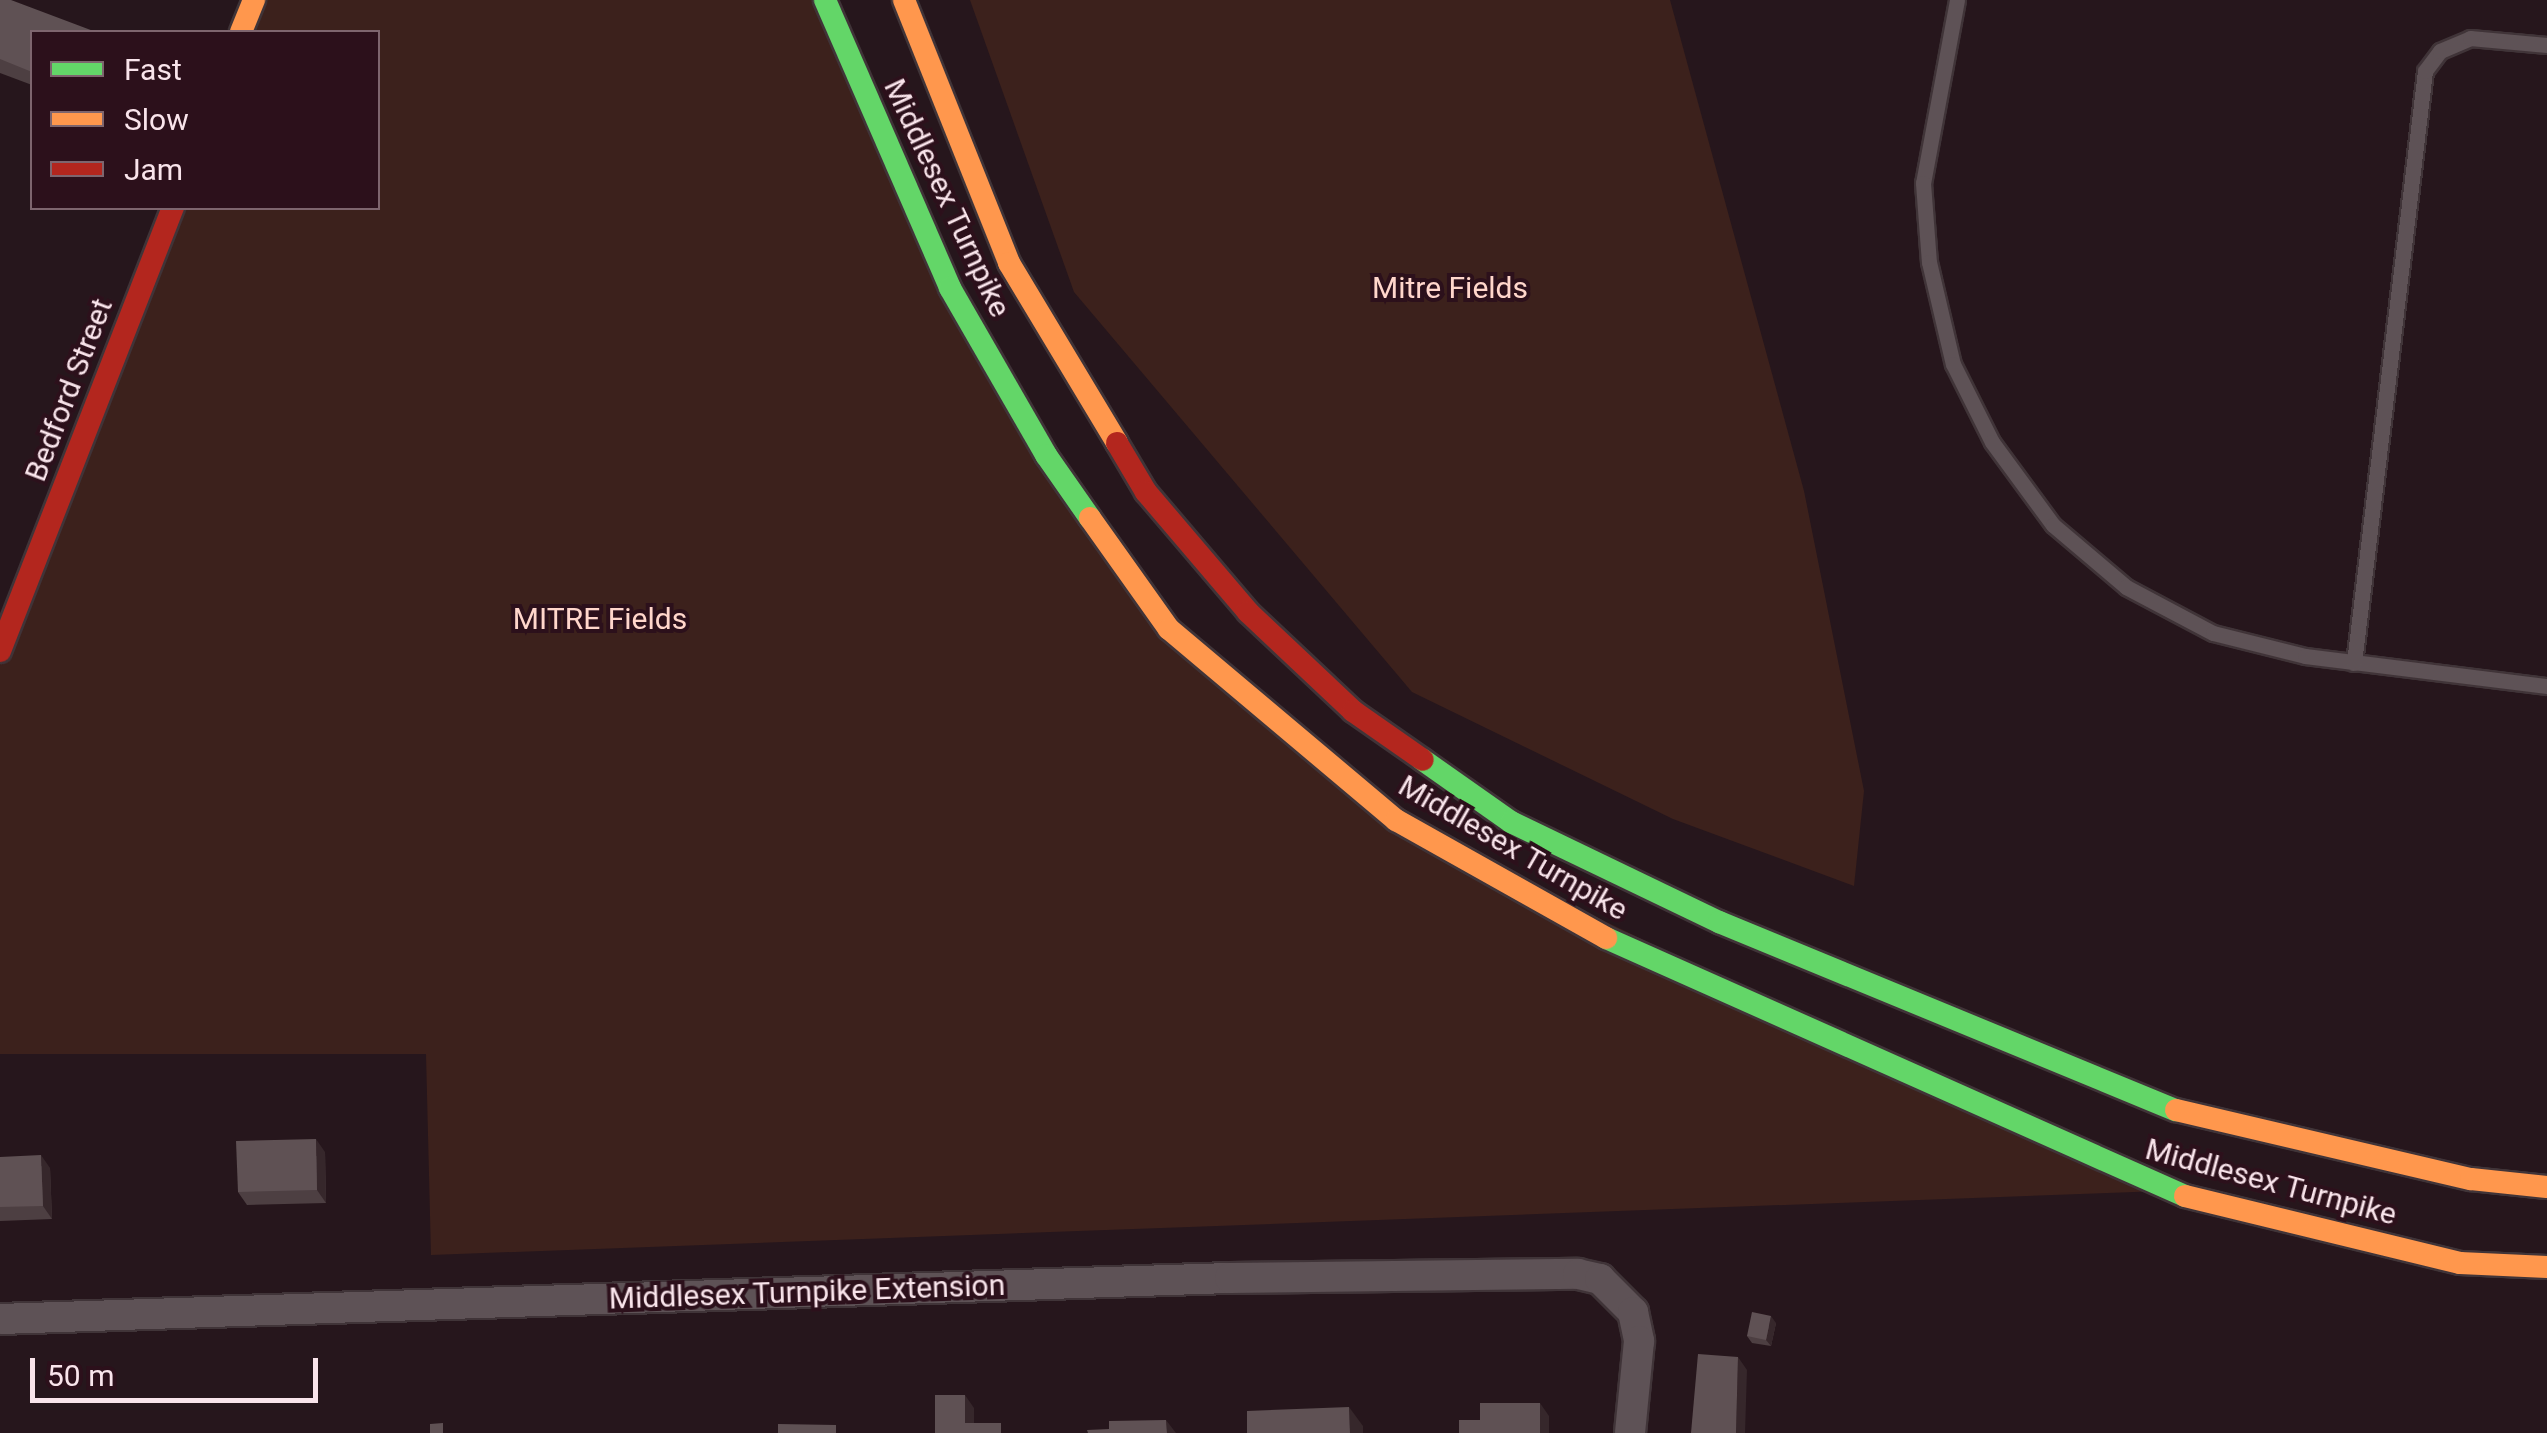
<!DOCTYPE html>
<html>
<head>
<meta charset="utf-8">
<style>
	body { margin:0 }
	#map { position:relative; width:2547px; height:1433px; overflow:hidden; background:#26161c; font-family:Roboto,sans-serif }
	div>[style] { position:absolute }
	.green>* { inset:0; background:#3c211c }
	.roads { filter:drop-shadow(2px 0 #403438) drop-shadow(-2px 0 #403438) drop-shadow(0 2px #403438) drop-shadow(0 -2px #403438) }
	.lane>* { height:15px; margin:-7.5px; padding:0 7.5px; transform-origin:7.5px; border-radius:7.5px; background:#5e5256 }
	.street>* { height:30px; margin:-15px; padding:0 15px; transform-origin:15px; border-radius:15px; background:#5e5256 }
	.fast>* { height:22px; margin:-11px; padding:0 11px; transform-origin:11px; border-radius:11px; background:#63d668 }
	.slow>* { height:22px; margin:-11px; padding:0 11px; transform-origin:11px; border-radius:11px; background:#ff974d }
	.jam>* { height:22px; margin:-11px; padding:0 11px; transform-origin:11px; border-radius:11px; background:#b3261e }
	.wall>* { inset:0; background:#4d3f42 }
	.shaded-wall>* { inset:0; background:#36272b }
	.building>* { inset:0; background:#5f5154 }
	span { translate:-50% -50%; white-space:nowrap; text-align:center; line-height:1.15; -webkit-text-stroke:8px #2c101b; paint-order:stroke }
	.street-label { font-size:30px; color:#f9e4eb }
	.park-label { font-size:30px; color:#ffd6cb }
	.legend { position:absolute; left:30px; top:30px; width:350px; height:180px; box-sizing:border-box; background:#2c101b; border:2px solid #7e656e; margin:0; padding:12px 18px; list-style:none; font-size:30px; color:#f9e4eb }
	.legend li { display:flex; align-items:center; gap:20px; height:50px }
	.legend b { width:50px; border:2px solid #7e656e }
	.scale { position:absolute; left:30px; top:1358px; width:288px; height:45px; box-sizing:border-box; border:5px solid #f9e4eb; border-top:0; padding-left:12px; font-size:30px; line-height:35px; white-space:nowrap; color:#f9e4eb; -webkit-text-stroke:8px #2c101b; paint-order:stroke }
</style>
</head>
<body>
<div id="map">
	<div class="green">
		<div style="clip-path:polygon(254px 0,825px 0,950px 288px,1169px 629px,1396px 820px,2162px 1191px,431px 1255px,426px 1054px,0 1054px,0 651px,173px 208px,378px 208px,378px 32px,241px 32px)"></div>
		<div style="clip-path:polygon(970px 0,1670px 0,1804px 491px,1864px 791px,1854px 886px,1673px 819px,1412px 692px,1074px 292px)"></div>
	</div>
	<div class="roads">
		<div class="lane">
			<div style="left:1957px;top:0;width:186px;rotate:100.5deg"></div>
			<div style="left:1923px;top:183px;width:79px;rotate:85.7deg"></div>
			<div style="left:1929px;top:262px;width:105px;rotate:76.8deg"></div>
			<div style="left:1953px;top:364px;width:87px;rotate:63.4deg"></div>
			<div style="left:1992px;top:442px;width:103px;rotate:53.7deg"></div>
			<div style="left:2053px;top:525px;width:96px;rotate:40.3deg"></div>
			<div style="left:2126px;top:587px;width:98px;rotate:27.9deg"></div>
			<div style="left:2213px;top:633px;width:95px;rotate:14deg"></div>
			<div style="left:2305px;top:656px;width:244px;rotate:7.1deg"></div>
			<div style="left:2354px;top:663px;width:596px;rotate:-83.16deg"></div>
			<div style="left:2425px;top:71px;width:25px;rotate:-53deg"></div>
			<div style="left:2440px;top:51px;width:33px;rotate:-23deg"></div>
			<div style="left:2470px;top:38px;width:77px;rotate:5.2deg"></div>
		</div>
		<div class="street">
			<div style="left:0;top:1319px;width:1231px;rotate:-1.91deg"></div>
			<div style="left:1230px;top:1278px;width:348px;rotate:-0.7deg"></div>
			<div style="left:1578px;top:1274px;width:23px;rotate:13deg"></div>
			<div style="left:1600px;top:1279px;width:47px;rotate:45deg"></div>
			<div style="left:1633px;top:1312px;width:30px;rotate:78deg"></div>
			<div style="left:1639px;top:1341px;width:92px;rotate:95.6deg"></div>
		</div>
		<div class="fast">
			<div style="left:825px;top:0;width:314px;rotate:66.5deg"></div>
			<div style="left:950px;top:288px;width:193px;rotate:60.1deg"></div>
			<div style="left:1046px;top:455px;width:77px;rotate:55.1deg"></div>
			<div style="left:1423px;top:760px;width:108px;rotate:35.2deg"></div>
			<div style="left:1511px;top:822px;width:231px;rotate:25.7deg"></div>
			<div style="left:1719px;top:922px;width:494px;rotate:22.4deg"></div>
			<div style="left:1606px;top:938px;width:634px;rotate:24.02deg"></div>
		</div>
		<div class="slow">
			<div style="left:904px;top:0;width:283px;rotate:68.2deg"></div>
			<div style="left:1009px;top:263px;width:210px;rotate:59deg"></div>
			<div style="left:241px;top:32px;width:35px;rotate:-68deg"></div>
			<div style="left:1090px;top:518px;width:136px;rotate:54.6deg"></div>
			<div style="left:1169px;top:629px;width:297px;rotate:40.1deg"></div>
			<div style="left:1396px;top:820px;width:241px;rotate:29.3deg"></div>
			<div style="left:2176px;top:1110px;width:303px;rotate:13.2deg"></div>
			<div style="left:2471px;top:1179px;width:76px;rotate:6deg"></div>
			<div style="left:2185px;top:1196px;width:283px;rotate:13.7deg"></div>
			<div style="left:2460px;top:1263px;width:87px;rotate:2.6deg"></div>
		</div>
		<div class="jam">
			<div style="left:1117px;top:443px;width:57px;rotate:59.4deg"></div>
			<div style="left:1146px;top:492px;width:157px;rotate:49.6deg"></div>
			<div style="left:1248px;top:612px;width:144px;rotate:43.3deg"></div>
			<div style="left:1353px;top:711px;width:85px;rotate:35deg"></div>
			<div style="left:0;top:651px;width:476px;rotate:-68.7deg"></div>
		</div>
	</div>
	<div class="wall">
		<div style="clip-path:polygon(0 0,32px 32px,32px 85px,0 73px)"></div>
		<div style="clip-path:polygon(325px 1152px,326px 1203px,247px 1205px,238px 1192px)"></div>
		<div style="clip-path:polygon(0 1157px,50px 1168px,52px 1219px,0 1221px)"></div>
		<div style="clip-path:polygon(1776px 1323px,1771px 1346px,1752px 1343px,1747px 1336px)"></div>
	</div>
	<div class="shaded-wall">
		<div style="clip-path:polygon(316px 1139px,325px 1152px,326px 1203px,317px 1190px)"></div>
		<div style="clip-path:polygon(41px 1155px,50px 1168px,52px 1219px,43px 1206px)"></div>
		<div style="clip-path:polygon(1771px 1316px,1776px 1323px,1771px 1346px,1766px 1340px)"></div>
		<div style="clip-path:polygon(1738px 1357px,1747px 1370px,1745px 1433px,1736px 1433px)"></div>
		<div style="clip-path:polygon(965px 1395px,974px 1408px,974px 1433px,965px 1423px)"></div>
		<div style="clip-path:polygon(1540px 1403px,1549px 1416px,1549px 1433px,1540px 1433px)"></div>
		<div style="clip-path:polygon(1349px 1407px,1363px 1426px,1363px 1433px,1350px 1433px)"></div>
		<div style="clip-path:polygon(1166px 1420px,1176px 1433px,1167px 1433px)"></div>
	</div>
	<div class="building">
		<div style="clip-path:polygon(0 0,11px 0,96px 32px,32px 32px,32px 72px,0 59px)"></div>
		<div style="clip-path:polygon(316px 1139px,317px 1190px,238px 1192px,236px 1141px)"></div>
		<div style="clip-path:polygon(41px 1155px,43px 1206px,0 1207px,0 1157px)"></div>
		<div style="clip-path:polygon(1752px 1312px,1771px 1316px,1766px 1340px,1747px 1336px)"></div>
		<div style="clip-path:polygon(1698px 1354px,1738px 1357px,1736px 1433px,1691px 1433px)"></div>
		<div style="clip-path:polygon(935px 1395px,965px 1395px,965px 1423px,1001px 1423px,1001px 1433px,935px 1433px)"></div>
		<div style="clip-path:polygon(1480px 1403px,1540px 1403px,1540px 1433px,1459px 1433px,1459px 1420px,1480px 1420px)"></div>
		<div style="clip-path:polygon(1349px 1407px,1350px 1433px,1247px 1433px,1247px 1411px)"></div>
		<div style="clip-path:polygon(1166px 1420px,1167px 1433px,1088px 1433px,1087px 1430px,1109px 1429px,1109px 1421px)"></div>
		<div style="clip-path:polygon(443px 1423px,443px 1433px,430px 1433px,430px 1424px)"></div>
		<div style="clip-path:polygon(778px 1424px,836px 1425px,836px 1433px,778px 1433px)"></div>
	</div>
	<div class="street-label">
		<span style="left:947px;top:198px;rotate:65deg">Middlesex Turnpike</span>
		<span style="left:69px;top:390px;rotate:-69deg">Bedford Street</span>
		<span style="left:1513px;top:848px;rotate:30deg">Middlesex Turnpike</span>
		<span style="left:2271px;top:1182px;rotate:15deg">Middlesex Turnpike</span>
		<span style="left:807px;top:1292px;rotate:-2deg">Middlesex Turnpike Extension</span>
	</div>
	<div class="park-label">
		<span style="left:1450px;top:288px">Mitre Fields</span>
		<span style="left:600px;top:619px">MITRE Fields</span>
	</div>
	<ul class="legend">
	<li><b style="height:12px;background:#63d668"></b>Fast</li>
	<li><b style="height:12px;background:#ff974d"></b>Slow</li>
	<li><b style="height:12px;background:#b3261e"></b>Jam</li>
	</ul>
	<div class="scale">50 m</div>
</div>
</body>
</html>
